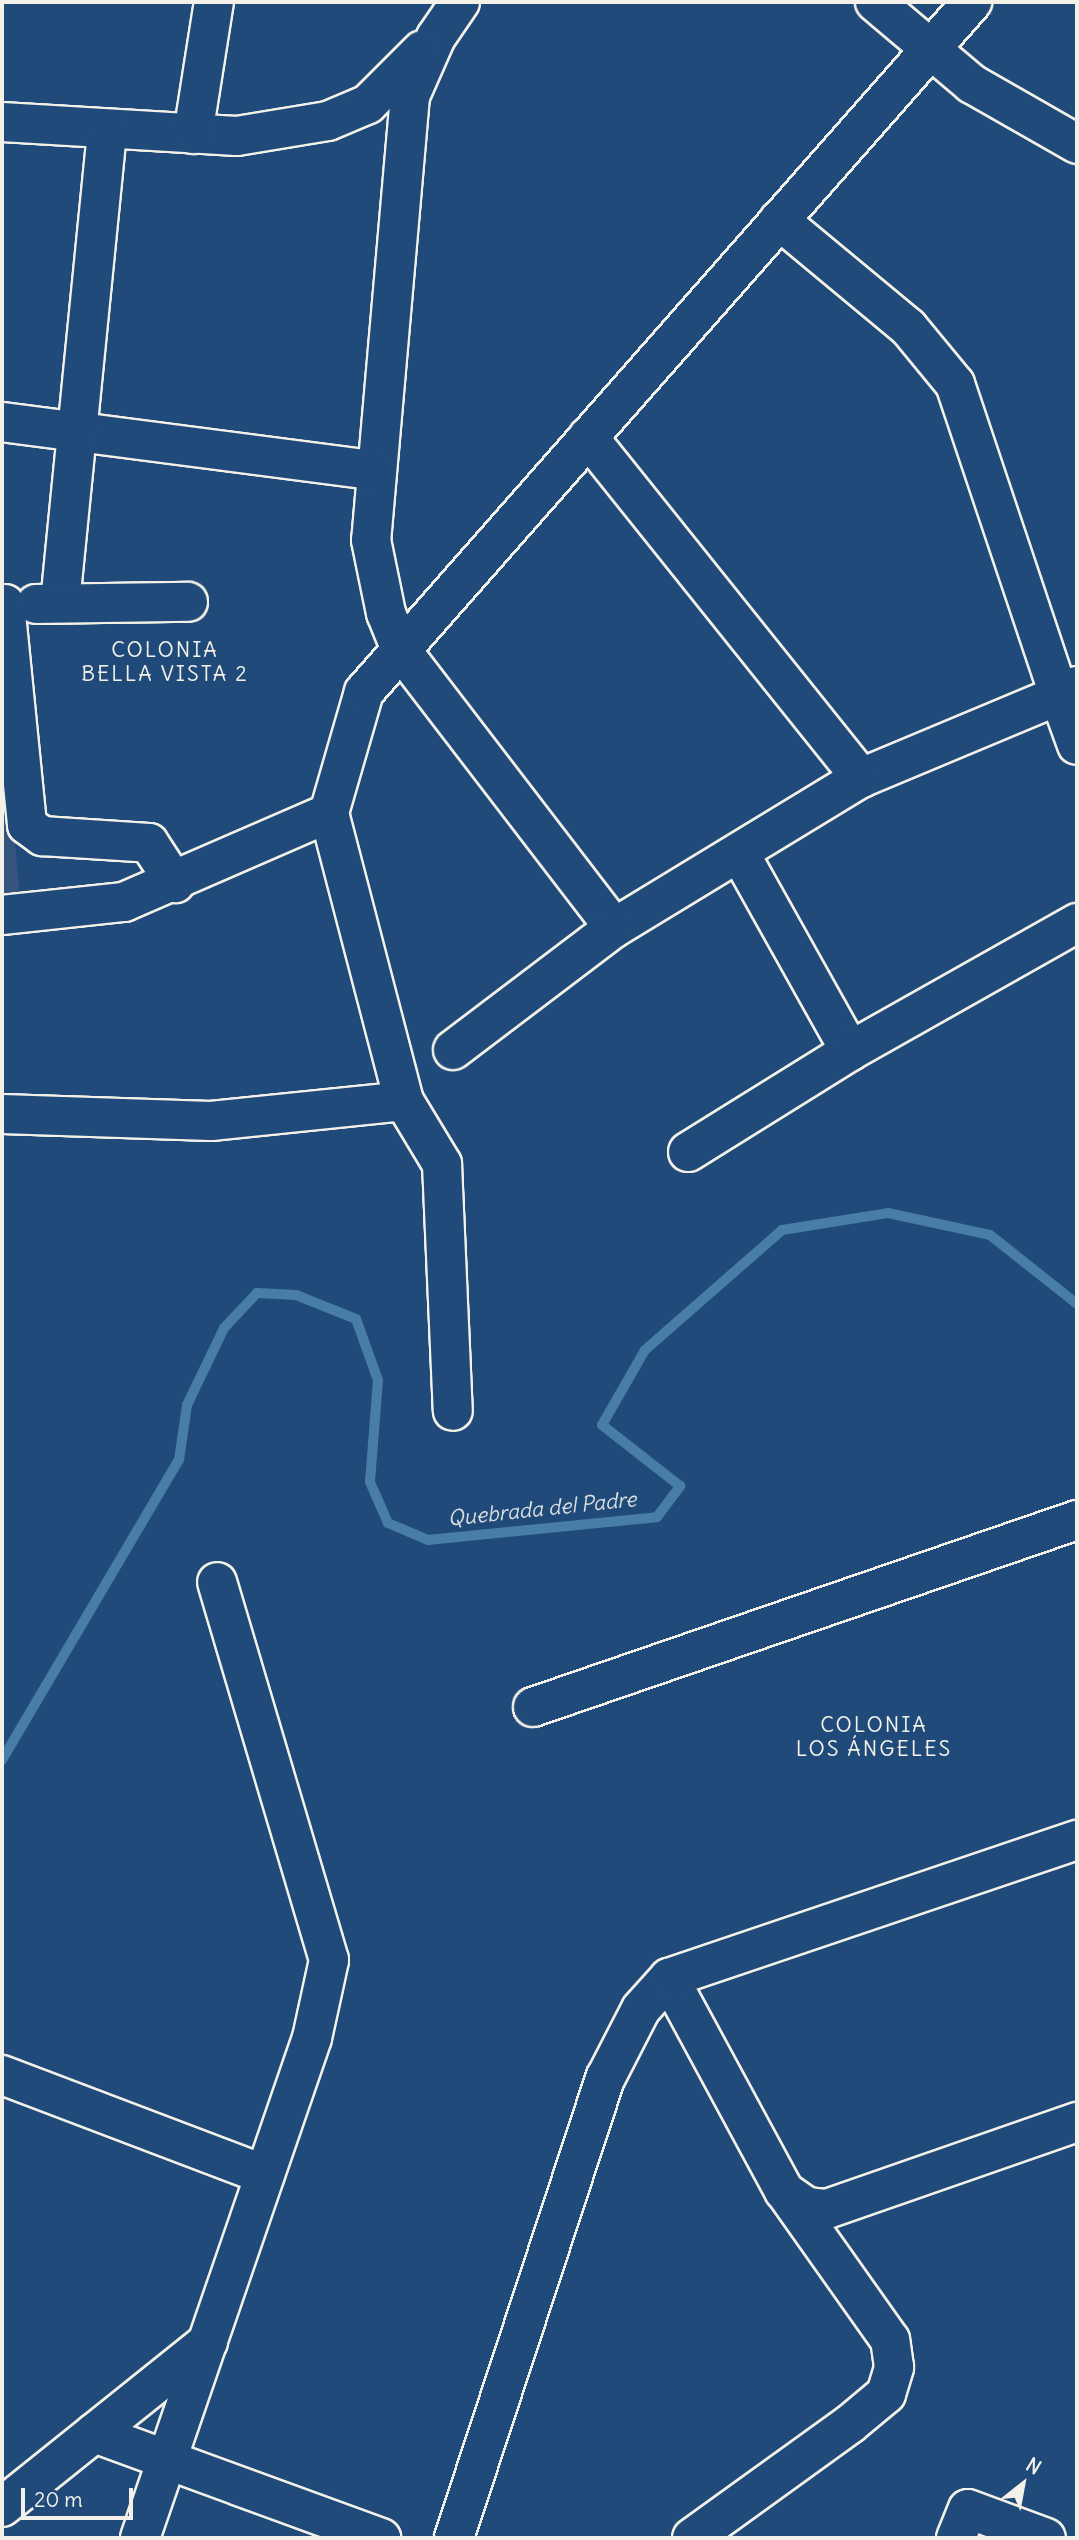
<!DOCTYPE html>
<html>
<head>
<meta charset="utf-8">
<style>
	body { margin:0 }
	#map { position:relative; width:1079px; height:2540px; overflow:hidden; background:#1f4a7a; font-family:Delius,sans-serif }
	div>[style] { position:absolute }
	.built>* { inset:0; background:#35557f }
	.stream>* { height:10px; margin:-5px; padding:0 5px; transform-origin:5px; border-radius:5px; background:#487da5 }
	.roads { filter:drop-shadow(2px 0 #f4f1e8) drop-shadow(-2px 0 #f4f1e8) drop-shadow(0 2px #f4f1e8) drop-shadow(0 -2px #f4f1e8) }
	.minor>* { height:38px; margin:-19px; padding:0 19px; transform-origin:19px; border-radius:19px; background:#1f4a7a }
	span { translate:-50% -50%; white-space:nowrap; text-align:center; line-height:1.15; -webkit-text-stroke:7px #1f4a7a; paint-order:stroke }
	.neighbourhood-label { font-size:21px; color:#f4f1e8; letter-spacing:2px }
	.water-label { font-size:21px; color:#dae0de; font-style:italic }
	.frame { position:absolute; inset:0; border:4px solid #f4f1e8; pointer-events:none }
	.north { position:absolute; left:988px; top:2449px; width:70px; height:70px; -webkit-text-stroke:5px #1f4a7a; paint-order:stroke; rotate:31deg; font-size:19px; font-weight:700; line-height:28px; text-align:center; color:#f4f1e8 }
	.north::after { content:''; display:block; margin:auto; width:24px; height:32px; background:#f4f1e8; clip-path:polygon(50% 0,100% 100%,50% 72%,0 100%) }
	.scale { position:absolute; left:21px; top:2488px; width:112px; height:32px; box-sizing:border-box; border:4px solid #f4f1e8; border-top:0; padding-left:9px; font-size:21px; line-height:24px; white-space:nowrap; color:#f4f1e8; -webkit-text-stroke:5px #1f4a7a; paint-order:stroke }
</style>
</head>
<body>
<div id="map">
	<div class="built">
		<div style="clip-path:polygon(2px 694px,20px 900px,2px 900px)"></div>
	</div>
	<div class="stream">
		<div style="left:2px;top:1760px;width:348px;rotate:-59.5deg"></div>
		<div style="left:179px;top:1460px;width:56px;rotate:-81.7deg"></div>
		<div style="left:187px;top:1405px;width:85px;rotate:-64.3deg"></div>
		<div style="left:224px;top:1328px;width:48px;rotate:-46.7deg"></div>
		<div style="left:257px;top:1293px;width:39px;rotate:3deg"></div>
		<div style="left:296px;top:1295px;width:65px;rotate:21.8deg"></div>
		<div style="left:356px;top:1319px;width:65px;rotate:70.2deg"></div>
		<div style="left:378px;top:1380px;width:102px;rotate:94.5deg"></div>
		<div style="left:370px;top:1482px;width:45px;rotate:66.3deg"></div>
		<div style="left:388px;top:1523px;width:43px;rotate:23deg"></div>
		<div style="left:428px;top:1540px;width:230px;rotate:-5.7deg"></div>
		<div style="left:657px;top:1517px;width:39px;rotate:-53deg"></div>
		<div style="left:680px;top:1486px;width:99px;rotate:-142deg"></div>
		<div style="left:602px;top:1425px;width:86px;rotate:-60.2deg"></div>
		<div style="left:645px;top:1350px;width:182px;rotate:-41.2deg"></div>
		<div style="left:782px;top:1230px;width:107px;rotate:-9.1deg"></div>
		<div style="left:888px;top:1213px;width:104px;rotate:12.2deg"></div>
		<div style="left:990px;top:1235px;width:111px;rotate:38.4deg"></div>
	</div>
	<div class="roads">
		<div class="minor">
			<div style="left:460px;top:2px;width:42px;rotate:124.4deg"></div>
			<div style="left:436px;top:37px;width:64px;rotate:113.8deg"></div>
			<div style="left:410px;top:96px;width:446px;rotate:95deg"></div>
			<div style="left:371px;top:540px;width:75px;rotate:78.4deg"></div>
			<div style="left:386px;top:613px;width:40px;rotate:68deg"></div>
			<div style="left:401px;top:650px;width:350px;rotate:52.5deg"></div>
			<div style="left:614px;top:928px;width:289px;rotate:-31.3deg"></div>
			<div style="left:861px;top:778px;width:215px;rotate:-22.7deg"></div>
			<div style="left:1059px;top:695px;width:53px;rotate:70.2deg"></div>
			<div style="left:875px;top:2px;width:127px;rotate:40.2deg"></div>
			<div style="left:972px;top:84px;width:121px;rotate:29.7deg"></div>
			<div style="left:2px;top:122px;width:235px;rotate:3.4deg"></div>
			<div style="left:237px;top:136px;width:92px;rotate:-9.4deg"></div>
			<div style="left:328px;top:121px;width:43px;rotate:-23deg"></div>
			<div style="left:368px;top:104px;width:76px;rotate:-45deg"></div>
			<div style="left:193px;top:134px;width:134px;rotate:-81deg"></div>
			<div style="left:779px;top:220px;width:168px;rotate:39.7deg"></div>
			<div style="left:908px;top:327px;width:74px;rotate:50.5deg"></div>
			<div style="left:955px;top:384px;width:328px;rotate:71.5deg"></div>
			<div style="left:1059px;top:695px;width:20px;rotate:-27deg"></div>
			<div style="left:2px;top:422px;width:378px;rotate:7.4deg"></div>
			<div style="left:588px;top:437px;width:437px;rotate:51.3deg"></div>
			<div style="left:60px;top:603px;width:474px;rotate:-84.3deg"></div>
			<div style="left:5px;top:604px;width:222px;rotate:84.3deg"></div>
			<div style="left:27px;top:825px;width:19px;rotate:36deg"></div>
			<div style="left:42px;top:836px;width:107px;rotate:3.7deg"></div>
			<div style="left:149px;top:843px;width:48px;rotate:57deg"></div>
			<div style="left:36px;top:604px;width:152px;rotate:-0.8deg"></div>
			<div style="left:740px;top:854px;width:226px;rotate:60.8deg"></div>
			<div style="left:2px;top:915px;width:123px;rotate:-6.1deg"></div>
			<div style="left:124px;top:902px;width:223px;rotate:-23.5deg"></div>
			<div style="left:453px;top:1050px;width:202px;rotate:-37.2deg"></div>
			<div style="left:404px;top:1101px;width:298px;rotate:-104.6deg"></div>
			<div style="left:329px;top:813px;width:126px;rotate:-73.9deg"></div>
			<div style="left:364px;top:692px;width:920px;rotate:-48.61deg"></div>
			<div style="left:2px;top:1114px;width:209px;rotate:1.9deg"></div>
			<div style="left:211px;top:1121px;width:194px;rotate:-5.9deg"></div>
			<div style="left:404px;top:1101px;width:74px;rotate:58.9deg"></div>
			<div style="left:442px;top:1164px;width:247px;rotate:87.5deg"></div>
			<div style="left:688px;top:1152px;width:191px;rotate:-31.9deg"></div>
			<div style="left:850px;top:1051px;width:261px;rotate:-29.4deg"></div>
			<div style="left:533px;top:1707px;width:575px;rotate:-18.97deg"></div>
			<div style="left:669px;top:1978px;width:242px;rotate:61.6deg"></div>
			<div style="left:784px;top:2191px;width:28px;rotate:35deg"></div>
			<div style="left:807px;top:2207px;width:20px;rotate:6deg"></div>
			<div style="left:827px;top:2209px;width:265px;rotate:-19.2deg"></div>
			<div style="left:2px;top:2075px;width:281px;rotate:20.8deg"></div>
			<div style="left:94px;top:2433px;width:306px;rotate:20.1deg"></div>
			<div style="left:2px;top:2507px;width:264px;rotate:-38.7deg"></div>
			<div style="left:140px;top:2538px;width:529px;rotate:-71.02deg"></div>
			<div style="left:312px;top:2038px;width:80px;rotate:-77.7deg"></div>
			<div style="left:329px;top:1960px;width:394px;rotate:-106.5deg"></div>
			<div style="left:454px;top:2538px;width:485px;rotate:-71.8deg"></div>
			<div style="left:606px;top:2077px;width:76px;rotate:-62.8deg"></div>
			<div style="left:641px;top:2009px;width:42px;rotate:-47.9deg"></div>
			<div style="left:669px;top:1978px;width:431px;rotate:-18.7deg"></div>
			<div style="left:692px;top:2538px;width:195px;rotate:-35.8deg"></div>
			<div style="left:850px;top:2424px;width:47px;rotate:-39.8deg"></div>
			<div style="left:886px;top:2394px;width:28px;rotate:-73deg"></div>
			<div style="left:894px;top:2367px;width:27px;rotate:-98deg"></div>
			<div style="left:890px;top:2340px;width:180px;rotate:-125.3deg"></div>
			<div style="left:956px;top:2538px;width:31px;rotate:-68deg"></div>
			<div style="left:968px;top:2509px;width:83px;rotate:20.4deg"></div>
		</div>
	</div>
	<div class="neighbourhood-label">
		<span style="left:165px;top:662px">COLONIA<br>BELLA VISTA 2</span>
		<span style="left:874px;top:1737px">COLONIA<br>LOS ÁNGELES</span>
	</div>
	<div class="water-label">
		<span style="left:542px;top:1509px;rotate:-6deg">Quebrada del Padre</span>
	</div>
	<div class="frame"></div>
	<div class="north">N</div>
	<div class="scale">20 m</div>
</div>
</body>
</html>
